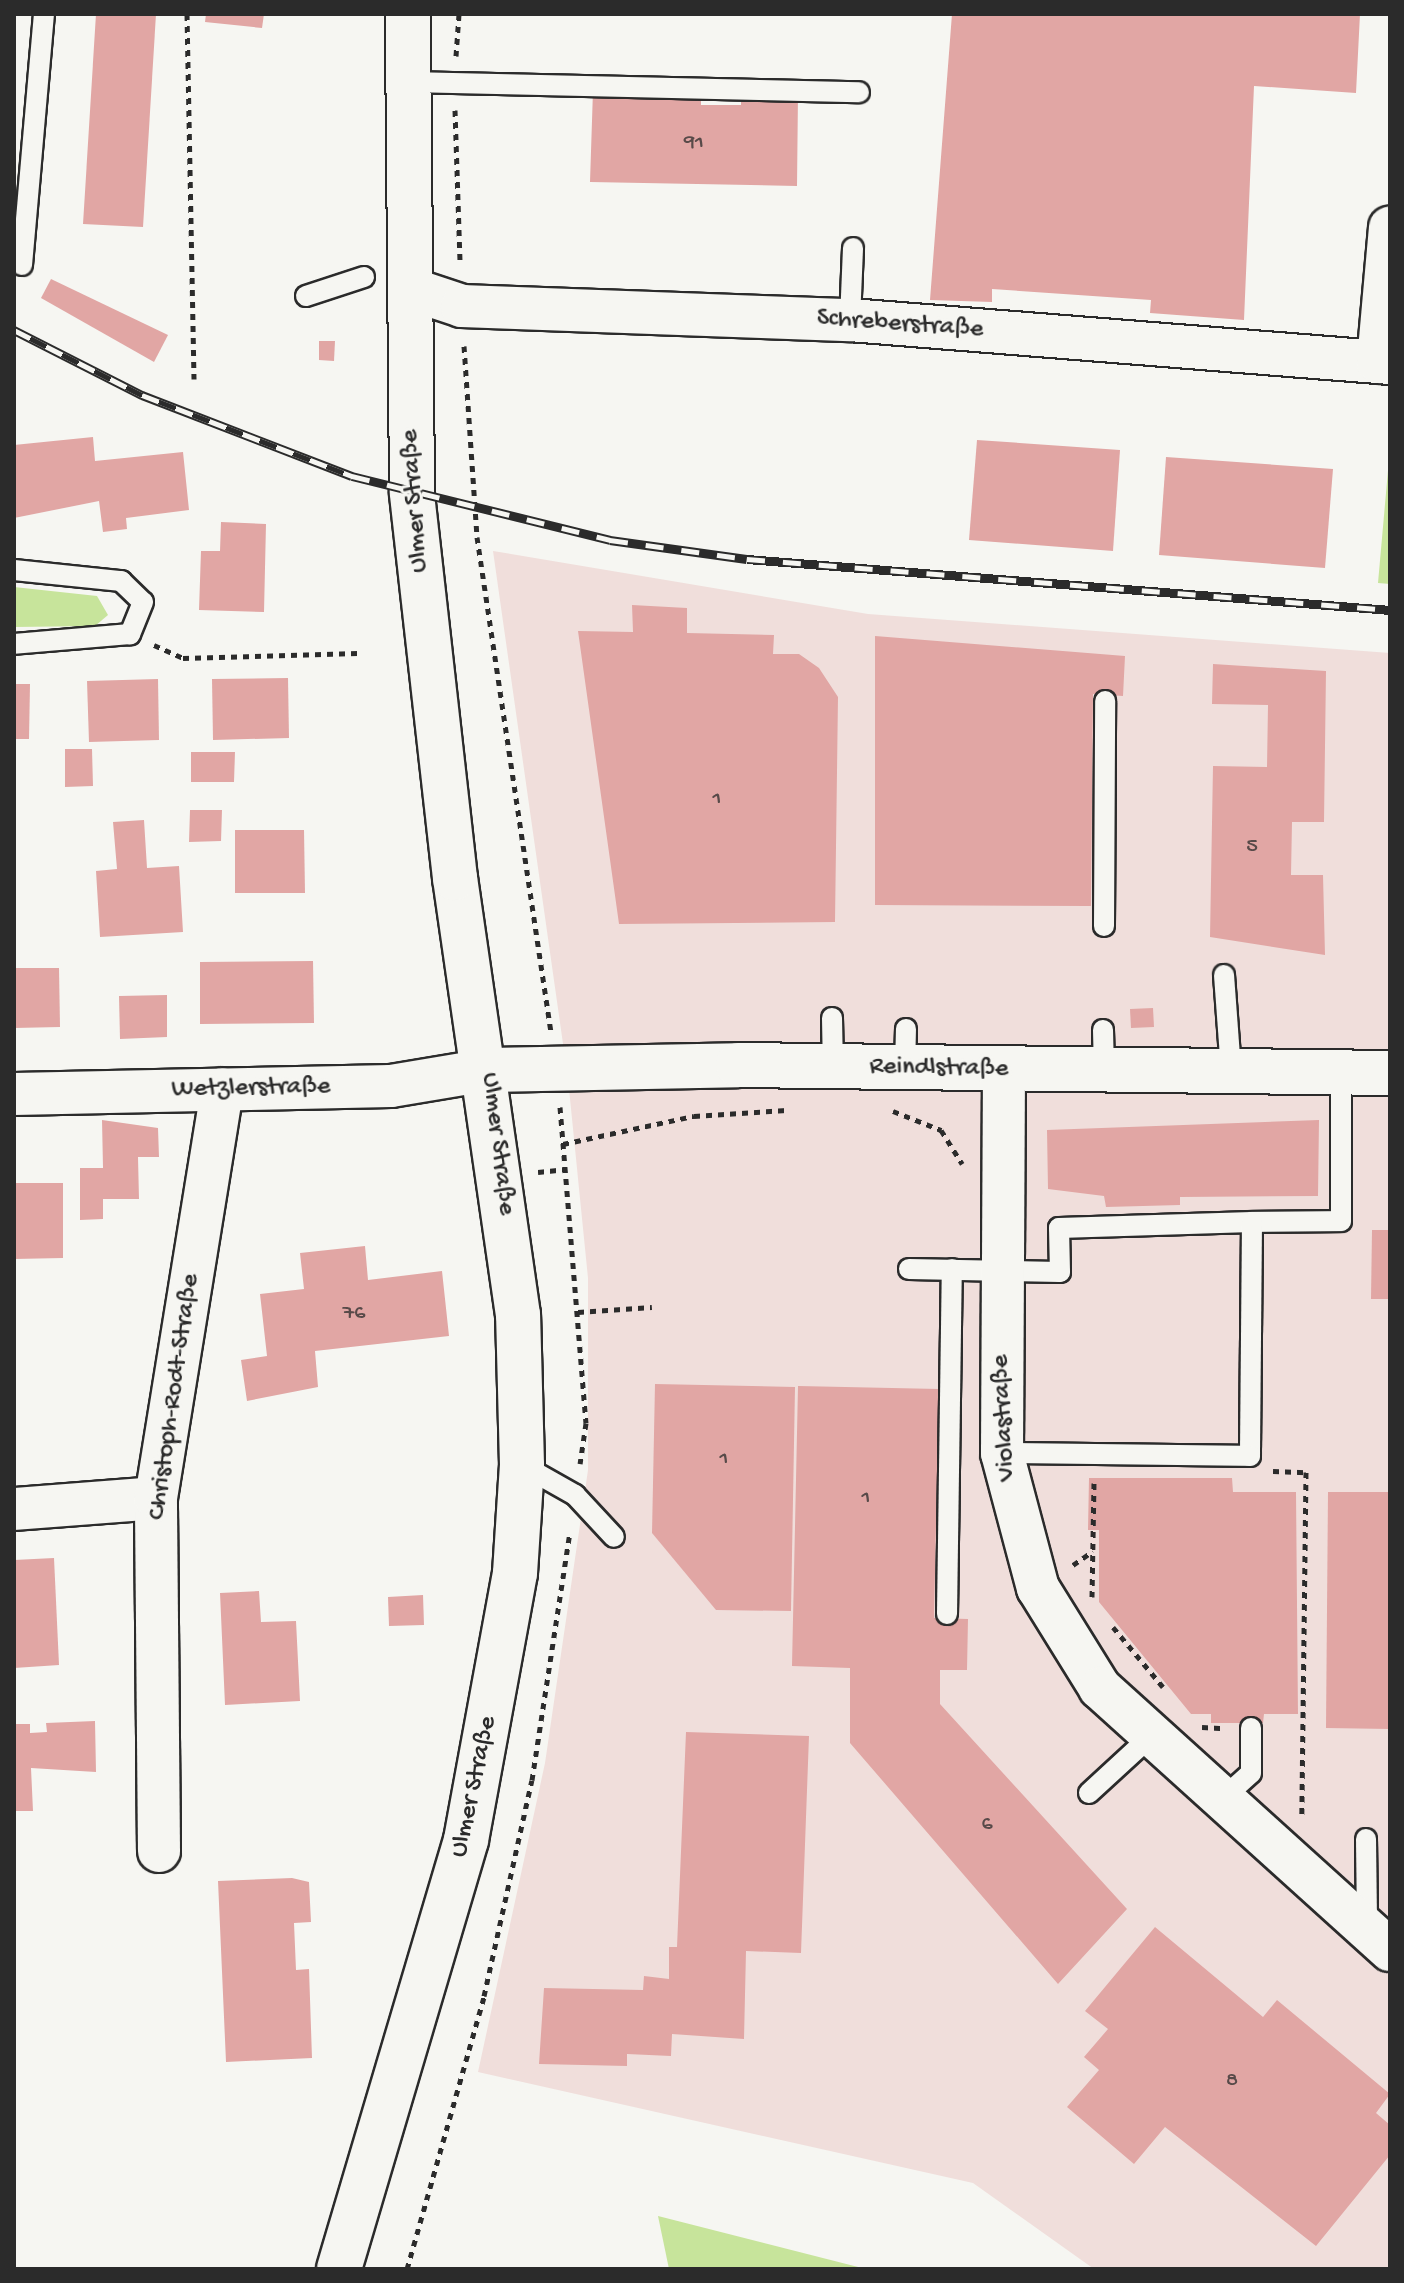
<!DOCTYPE html>
<html>
<head>
<meta charset="utf-8">
<style>
	body { margin:0 }
	#map { position:relative; width:1404px; height:2283px; overflow:hidden; background:#f6f6f2; font-family:"Gochi Hand",sans-serif }
	div>[style] { position:absolute }
	.built>* { inset:0; background:#f0dedb }
	.green>* { inset:0; background:#c7e49b }
	.building>* { inset:0; background:#e1a6a4 }
	.path>* { height:5px; margin-top:-2.5px; transform-origin:0; background:repeating-linear-gradient(90deg,#2b2b2b 0 6px,transparent 0 12px) }
	.roads { filter:drop-shadow(2px 0 #2b2b2b) drop-shadow(-2px 0 #2b2b2b) drop-shadow(0 2px #2b2b2b) drop-shadow(0 -2px #2b2b2b) }
	.service>* { height:20px; margin:-10px; padding:0 10px; transform-origin:10px; border-radius:10px; background:#f6f6f2 }
	.minor>* { height:42px; margin:-21px; padding:0 21px; transform-origin:21px; border-radius:21px; background:#f6f6f2 }
	.tertiary>* { height:44px; margin:-22px; padding:0 22px; transform-origin:22px; border-radius:22px; background:#f6f6f2 }
	.secondary>* { height:44px; margin:-22px; padding:0 22px; transform-origin:22px; border-radius:22px; background:#f6f6f2 }
	.rail>* { height:9px; margin-top:-4.5px; transform-origin:0; background:repeating-linear-gradient(90deg,#f6f6f2 0 18px,#2b2b2b 0 36px); box-sizing:border-box; border-block:2px solid #2b2b2b }
	span { translate:-50% -50%; white-space:nowrap; text-align:center; line-height:1.15; -webkit-text-stroke:6px #f6f6f2; paint-order:stroke }
	.number-label { font-size:22px; color:#584a49 }
	.number-label span { -webkit-text-stroke-width:0 }
	.street-label { font-size:26px; color:#2b2b2b }
	.frame { position:absolute; inset:0; border:16px solid #2b2b2b; pointer-events:none }
</style>
</head>
<body>
<div id="map">
	<div class="built">
		<div style="clip-path:polygon(493px 551px,868px 614px,1390px 653px,1390px 2269px,1094px 2269px,973px 2183px,478px 2072px,545px 1763px,588px 1470px,588px 1278px,568px 1079px)"></div>
	</div>
	<div class="green">
		<div style="clip-path:polygon(1390px 448px,1390px 584px,1378px 583px)"></div>
		<div style="clip-path:polygon(14px 587px,97px 596px,108px 615px,95px 626px,14px 627px)"></div>
		<div style="clip-path:polygon(658px 2216px,866px 2269px,669px 2269px)"></div>
	</div>
	<div class="building">
		<div style="clip-path:polygon(96px 14px,156px 14px,143px 227px,83px 224px)"></div>
		<div style="clip-path:polygon(206px 14px,264px 14px,262px 28px,205px 22px)"></div>
		<div style="clip-path:polygon(952px 14px,1360px 14px,1356px 93px,1254px 86px,1244px 320px,1150px 313px,1151px 300px,992px 289px,992px 302px,930px 300px)"></div>
		<div style="clip-path:polygon(593px 90px,701px 94px,701px 105px,741px 105px,741px 94px,798px 94px,797px 186px,590px 182px)"></div>
		<div style="clip-path:polygon(51px 279px,168px 335px,154px 362px,41px 298px)"></div>
		<div style="clip-path:polygon(319px 341px,335px 341px,334px 361px,319px 360px)"></div>
		<div style="clip-path:polygon(93px 437px,95px 461px,183px 452px,189px 510px,126px 518px,127px 529px,103px 532px,99px 501px,14px 518px,14px 445px)"></div>
		<div style="clip-path:polygon(977px 440px,1120px 450px,1113px 551px,969px 540px)"></div>
		<div style="clip-path:polygon(1166px 457px,1333px 469px,1325px 568px,1159px 555px)"></div>
		<div style="clip-path:polygon(221px 522px,266px 524px,264px 612px,199px 610px,201px 551px,220px 551px)"></div>
		<div style="clip-path:polygon(632px 605px,687px 608px,687px 633px,774px 635px,773px 654px,799px 654px,819px 668px,838px 697px,835px 922px,619px 924px,578px 631px,633px 632px)"></div>
		<div style="clip-path:polygon(875px 636px,1125px 656px,1123px 696px,1093px 694px,1091px 906px,875px 905px)"></div>
		<div style="clip-path:polygon(1213px 664px,1326px 671px,1324px 822px,1292px 822px,1291px 875px,1323px 875px,1325px 955px,1210px 937px,1213px 766px,1267px 767px,1268px 705px,1212px 704px)"></div>
		<div style="clip-path:polygon(288px 678px,289px 738px,213px 740px,212px 679px)"></div>
		<div style="clip-path:polygon(158px 679px,159px 740px,89px 742px,87px 681px)"></div>
		<div style="clip-path:polygon(14px 684px,30px 684px,29px 739px,14px 739px)"></div>
		<div style="clip-path:polygon(65px 749px,92px 749px,93px 786px,65px 787px)"></div>
		<div style="clip-path:polygon(191px 752px,235px 752px,234px 782px,191px 782px)"></div>
		<div style="clip-path:polygon(190px 810px,222px 810px,221px 841px,189px 842px)"></div>
		<div style="clip-path:polygon(144px 820px,147px 868px,179px 866px,183px 932px,100px 937px,96px 871px,117px 869px,113px 822px)"></div>
		<div style="clip-path:polygon(235px 830px,304px 830px,305px 893px,235px 893px)"></div>
		<div style="clip-path:polygon(313px 961px,314px 1023px,200px 1024px,200px 962px)"></div>
		<div style="clip-path:polygon(14px 968px,59px 968px,60px 1027px,14px 1028px)"></div>
		<div style="clip-path:polygon(167px 995px,167px 1037px,120px 1039px,119px 996px)"></div>
		<div style="clip-path:polygon(1153px 1008px,1154px 1027px,1131px 1028px,1130px 1009px)"></div>
		<div style="clip-path:polygon(102px 1120px,158px 1128px,159px 1157px,138px 1157px,139px 1199px,103px 1199px,103px 1219px,80px 1220px,80px 1168px,103px 1168px)"></div>
		<div style="clip-path:polygon(1319px 1120px,1318px 1196px,1180px 1197px,1180px 1205px,1106px 1207px,1104px 1196px,1048px 1189px,1047px 1130px)"></div>
		<div style="clip-path:polygon(14px 1183px,63px 1183px,63px 1258px,14px 1259px)"></div>
		<div style="clip-path:polygon(1372px 1230px,1390px 1230px,1390px 1299px,1371px 1299px)"></div>
		<div style="clip-path:polygon(365px 1246px,368px 1280px,442px 1271px,449px 1336px,315px 1351px,318px 1387px,247px 1401px,241px 1360px,267px 1356px,260px 1294px,304px 1289px,300px 1253px)"></div>
		<div style="clip-path:polygon(655px 1384px,795px 1387px,791px 1611px,716px 1610px,652px 1533px)"></div>
		<div style="clip-path:polygon(798px 1386px,939px 1389px,934px 1618px,968px 1619px,967px 1670px,940px 1670px,940px 1704px,1127px 1909px,1058px 1984px,850px 1743px,850px 1668px,792px 1666px)"></div>
		<div style="clip-path:polygon(1089px 1478px,1232px 1478px,1233px 1492px,1296px 1492px,1298px 1714px,1264px 1714px,1263px 1723px,1211px 1723px,1211px 1714px,1191px 1714px,1099px 1602px,1099px 1530px,1088px 1530px)"></div>
		<div style="clip-path:polygon(1328px 1492px,1390px 1492px,1390px 1729px,1326px 1728px)"></div>
		<div style="clip-path:polygon(54px 1558px,59px 1665px,14px 1668px,14px 1560px)"></div>
		<div style="clip-path:polygon(259px 1591px,261px 1622px,296px 1621px,300px 1701px,225px 1705px,220px 1593px)"></div>
		<div style="clip-path:polygon(423px 1595px,424px 1625px,389px 1626px,388px 1597px)"></div>
		<div style="clip-path:polygon(95px 1721px,96px 1772px,31px 1768px,33px 1811px,14px 1811px,14px 1724px,30px 1724px,30px 1733px,47px 1732px,46px 1723px)"></div>
		<div style="clip-path:polygon(686px 1732px,809px 1736px,801px 1953px,746px 1951px,744px 2039px,672px 2034px,671px 2056px,627px 2054px,627px 2066px,539px 2064px,544px 1988px,643px 1990px,644px 1976px,669px 1979px,669px 1947px,677px 1947px)"></div>
		<div style="clip-path:polygon(292px 1878px,309px 1882px,311px 1922px,294px 1923px,296px 1970px,309px 1969px,312px 2058px,226px 2062px,218px 1881px)"></div>
		<div style="clip-path:polygon(1155px 1927px,1263px 2017px,1277px 2000px,1390px 2094px,1376px 2113px,1390px 2125px,1390px 2155px,1316px 2246px,1165px 2127px,1134px 2164px,1067px 2107px,1099px 2070px,1084px 2057px,1108px 2029px,1085px 2011px)"></div>
	</div>
	<div class="path">
		<div style="left:187px;top:14px;width:365px;rotate:88.9deg"></div>
		<div style="left:456px;top:56px;width:42px;rotate:-85.9deg"></div>
		<div style="left:455px;top:110px;width:154px;rotate:88.1deg"></div>
		<div style="left:464px;top:346px;width:191px;rotate:86.1deg"></div>
		<div style="left:477px;top:537px;width:499px;rotate:81.5deg"></div>
		<div style="left:154px;top:645px;width:32px;rotate:24deg"></div>
		<div style="left:183px;top:658px;width:175px;rotate:-1.6deg"></div>
		<div style="left:560px;top:1107px;width:317px;rotate:85.3deg"></div>
		<div style="left:586px;top:1423px;width:41px;rotate:98.3deg"></div>
		<div style="left:893px;top:1111px;width:52px;rotate:21.6deg"></div>
		<div style="left:941px;top:1130px;width:40px;rotate:58deg"></div>
		<div style="left:563px;top:1144px;width:134px;rotate:-12.1deg"></div>
		<div style="left:694px;top:1116px;width:93px;rotate:-3.7deg"></div>
		<div style="left:538px;top:1172px;width:27px;rotate:-6deg"></div>
		<div style="left:578px;top:1312px;width:74px;rotate:-3.9deg"></div>
		<div style="left:1273px;top:1471px;width:33px;rotate:2deg"></div>
		<div style="left:1306px;top:1472px;width:345px;rotate:90.7deg"></div>
		<div style="left:1073px;top:1565px;width:24px;rotate:-35deg"></div>
		<div style="left:1092px;top:1597px;width:114px;rotate:-89deg"></div>
		<div style="left:1113px;top:1627px;width:78px;rotate:50.2deg"></div>
		<div style="left:1202px;top:1727px;width:22px;rotate:3deg"></div>
		<div style="left:407px;top:2269px;width:284px;rotate:-74.2deg"></div>
		<div style="left:484px;top:1996px;width:221px;rotate:-77.5deg"></div>
		<div style="left:532px;top:1780px;width:250px;rotate:-81.3deg"></div>
	</div>
	<div class="roads">
		<div class="service">
			<div style="left:408px;top:82px;width:451px;rotate:1.3deg"></div>
			<div style="left:22px;top:265px;width:252px;rotate:-85deg"></div>
			<div style="left:306px;top:296px;width:61px;rotate:-18.1deg"></div>
			<div style="left:850px;top:320px;width:72px;rotate:-87.6deg"></div>
			<div style="left:14px;top:570px;width:108px;rotate:5.9deg"></div>
			<div style="left:121px;top:581px;width:30px;rotate:44deg"></div>
			<div style="left:143px;top:602px;width:35px;rotate:112deg"></div>
			<div style="left:130px;top:634px;width:116px;rotate:175.1deg"></div>
			<div style="left:1104px;top:926px;width:225px;rotate:-89.7deg"></div>
			<div style="left:1224px;top:975px;width:96px;rotate:85.8deg"></div>
			<div style="left:832px;top:1018px;width:50px;rotate:88.9deg"></div>
			<div style="left:1103px;top:1030px;width:41px;rotate:88.6deg"></div>
			<div style="left:905px;top:1069px;width:40px;rotate:-88.6deg"></div>
			<div style="left:1252px;top:1222px;width:89px;rotate:-0.6deg"></div>
			<div style="left:1341px;top:1221px;width:150px;rotate:-90deg"></div>
			<div style="left:909px;top:1269px;width:151px;rotate:1.1deg"></div>
			<div style="left:1060px;top:1272px;width:44px;rotate:-91.3deg"></div>
			<div style="left:1059px;top:1228px;width:193px;rotate:-1.8deg"></div>
			<div style="left:1252px;top:1222px;width:234px;rotate:90.5deg"></div>
			<div style="left:1250px;top:1456px;width:248px;rotate:-179.3deg"></div>
			<div style="left:522px;top:1465px;width:61px;rotate:29.5deg"></div>
			<div style="left:575px;top:1495px;width:57px;rotate:47.1deg"></div>
			<div style="left:947px;top:1614px;width:345px;rotate:-89.2deg"></div>
			<div style="left:1089px;top:1793px;width:84px;rotate:-42.6deg"></div>
			<div style="left:1221px;top:1800px;width:40px;rotate:-42deg"></div>
			<div style="left:1251px;top:1773px;width:45px;rotate:-90deg"></div>
			<div style="left:1366px;top:1839px;width:88px;rotate:89.3deg"></div>
		</div>
		<div class="minor">
			<div style="left:411px;top:289px;width:54px;rotate:18.4deg"></div>
			<div style="left:462px;top:306px;width:388px;rotate:2.1deg"></div>
			<div style="left:850px;top:320px;width:542px;rotate:4.55deg"></div>
			<div style="left:1378px;top:362px;width:135px;rotate:-84.9deg"></div>
			<div style="left:1004px;top:1070px;width:383px;rotate:90.3deg"></div>
			<div style="left:1002px;top:1453px;width:140px;rotate:75.1deg"></div>
			<div style="left:1038px;top:1588px;width:118px;rotate:58.2deg"></div>
			<div style="left:1100px;top:1688px;width:391px;rotate:42.1deg"></div>
			<div style="left:14px;top:1094px;width:377px;rotate:-1.2deg"></div>
			<div style="left:391px;top:1086px;width:97px;rotate:-9.5deg"></div>
			<div style="left:14px;top:1509px;width:142px;rotate:-4.4deg"></div>
			<div style="left:159px;top:1851px;width:353px;rotate:-90.5deg"></div>
			<div style="left:156px;top:1498px;width:414px;rotate:-80.8deg"></div>
		</div>
		<div class="tertiary">
			<div style="left:487px;top:1070px;width:251px;rotate:-1.1deg"></div>
			<div style="left:738px;top:1065px;width:652px;rotate:0.7deg"></div>
		</div>
		<div class="secondary">
			<div style="left:339px;top:2269px;width:447px;rotate:-73.5deg"></div>
			<div style="left:466px;top:1840px;width:271px;rotate:-79.6deg"></div>
			<div style="left:515px;top:1573px;width:108px;rotate:-86.3deg"></div>
			<div style="left:522px;top:1465px;width:150px;rotate:-91.5deg"></div>
			<div style="left:518px;top:1315px;width:442px;rotate:-98.2deg"></div>
			<div style="left:455px;top:878px;width:388px;rotate:-96.4deg"></div>
			<div style="left:412px;top:492px;width:478px;rotate:-90.5deg"></div>
		</div>
	</div>
	<div class="rail">
		<div style="left:14px;top:330px;width:144px;rotate:26.9deg"></div>
		<div style="left:142px;top:395px;width:225px;rotate:21.1deg"></div>
		<div style="left:352px;top:476px;width:266px;rotate:13.9deg"></div>
		<div style="left:610px;top:540px;width:138px;rotate:7.9deg"></div>
		<div style="left:747px;top:559px;width:645px;rotate:4.53deg"></div>
	</div>
	<div class="number-label">
		<span style="left:694px;top:144px">91</span>
		<span style="left:717px;top:800px">1</span>
		<span style="left:1252px;top:848px">5</span>
		<span style="left:354px;top:1315px">76</span>
		<span style="left:724px;top:1460px">1</span>
		<span style="left:866px;top:1499px">1</span>
		<span style="left:987px;top:1826px">6</span>
		<span style="left:1232px;top:2082px">8</span>
	</div>
	<div class="street-label">
		<span style="left:900px;top:325px;rotate:4deg">Schreberstraße</span>
		<span style="left:416px;top:501px;rotate:-94deg">Ulmer Straße</span>
		<span style="left:939px;top:1069px;rotate:1deg">Reindlstraße</span>
		<span style="left:251px;top:1089px;rotate:-1deg">Wetzlerstraße</span>
		<span style="left:497px;top:1144px;rotate:83deg">Ulmer Straße</span>
		<span style="left:175px;top:1397px;rotate:-82deg">Christoph-Rodt-Straße</span>
		<span style="left:1005px;top:1418px;rotate:-93deg">Violastraße</span>
		<span style="left:475px;top:1787px;rotate:-78deg">Ulmer Straße</span>
	</div>
	<div class="frame"></div>
</div>
</body>
</html>
